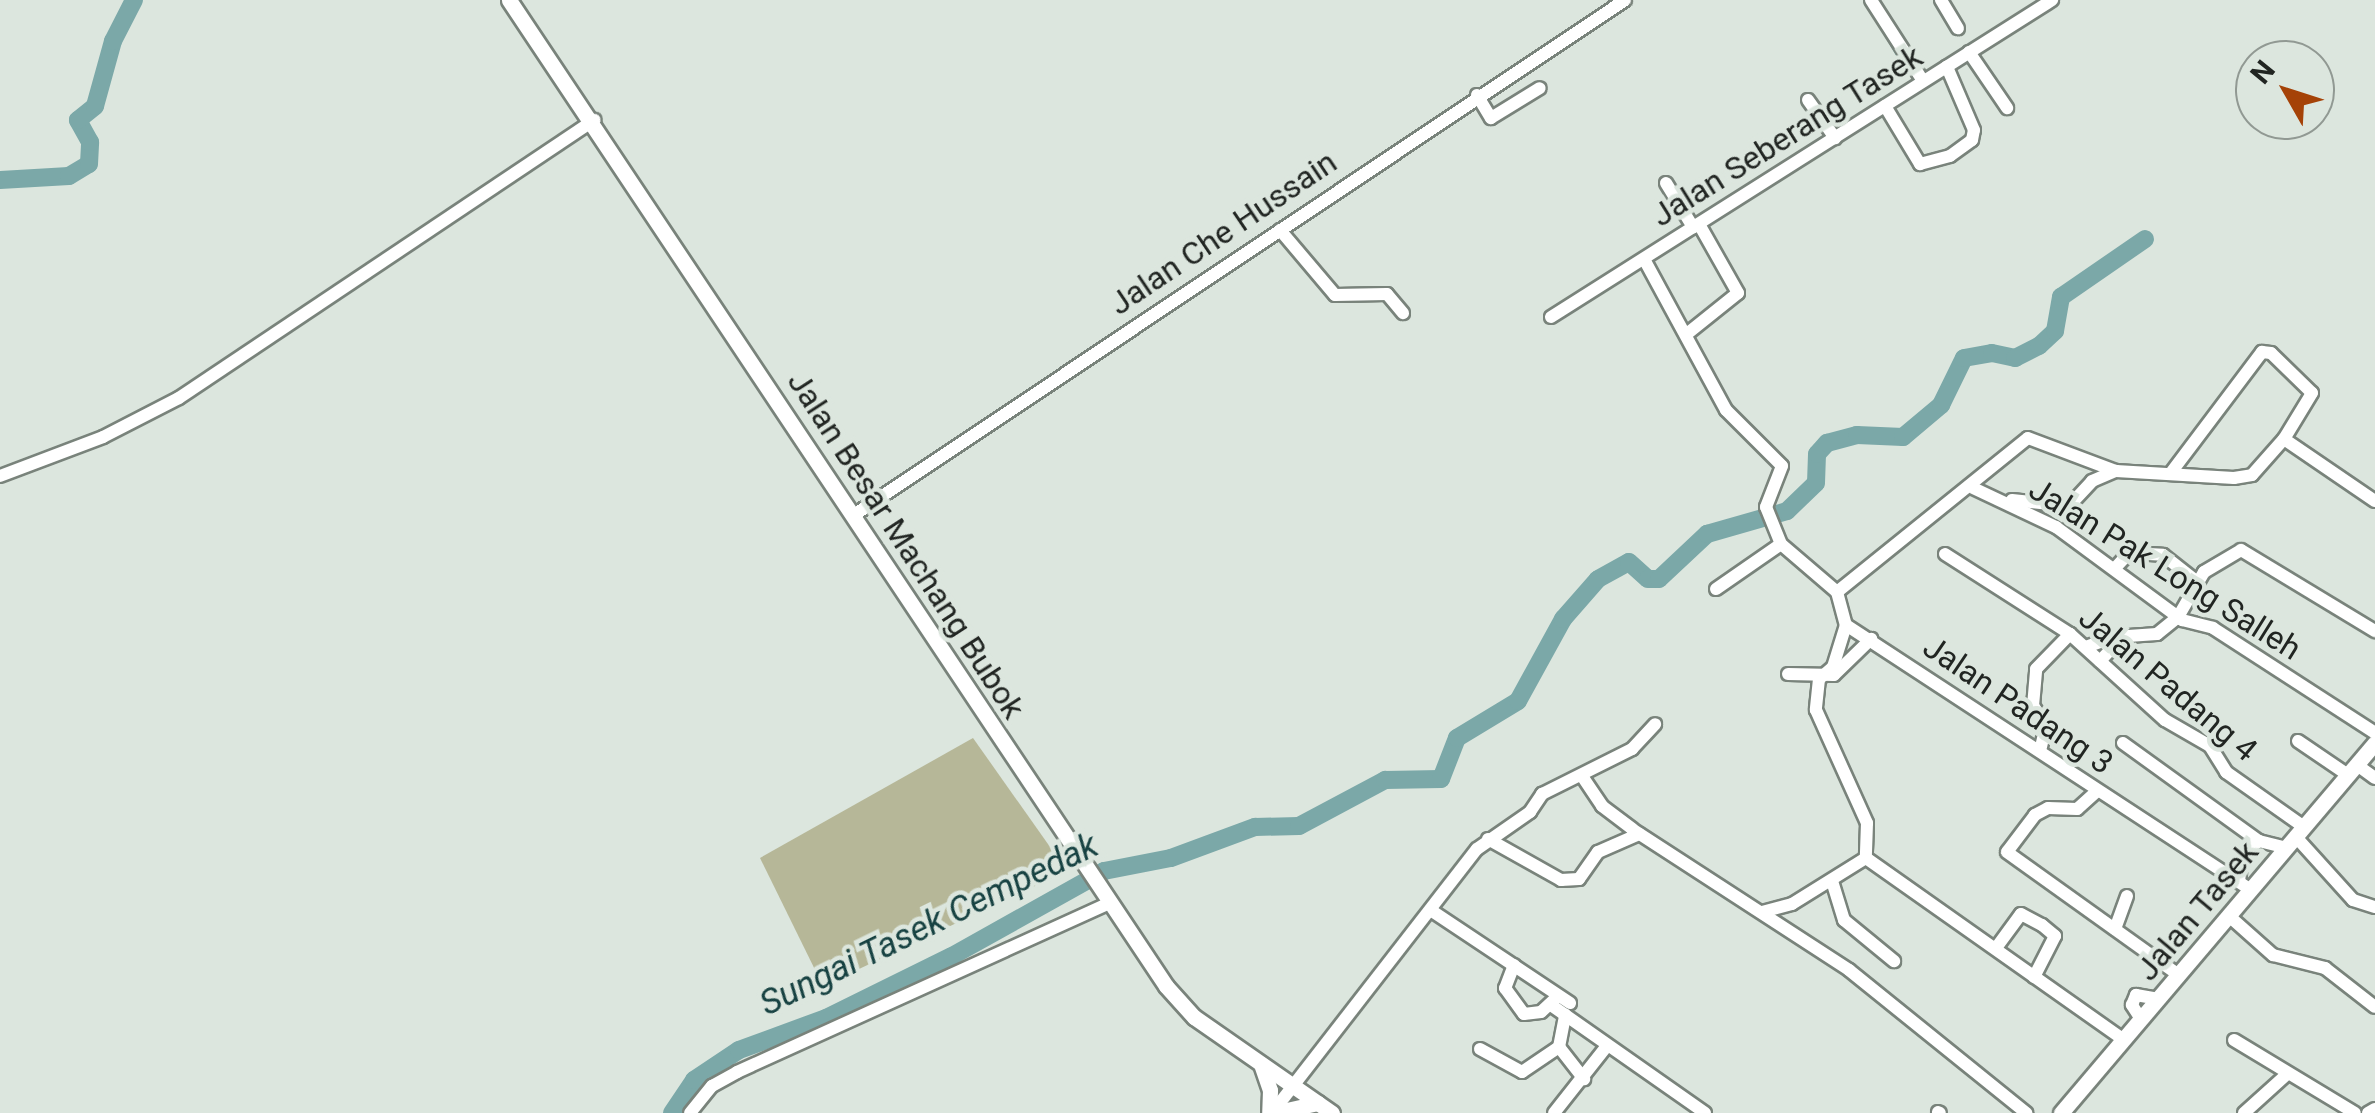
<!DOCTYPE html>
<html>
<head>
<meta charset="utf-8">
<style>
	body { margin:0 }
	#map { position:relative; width:2375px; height:1113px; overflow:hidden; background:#dce6de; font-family:Roboto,sans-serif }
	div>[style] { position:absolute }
	.green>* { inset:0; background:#b6b798 }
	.stream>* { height:2.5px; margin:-1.25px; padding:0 1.25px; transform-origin:1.25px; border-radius:1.25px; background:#7ba8a8 }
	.river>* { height:18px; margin:-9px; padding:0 9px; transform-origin:9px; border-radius:9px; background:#7ba8a8 }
	.roads { filter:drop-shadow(2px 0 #79837b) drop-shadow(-2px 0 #79837b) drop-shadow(0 2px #79837b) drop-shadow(0 -2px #79837b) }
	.minor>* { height:12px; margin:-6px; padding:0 6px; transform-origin:6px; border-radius:6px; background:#fff }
	.major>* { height:15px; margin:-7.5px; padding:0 7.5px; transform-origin:7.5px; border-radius:7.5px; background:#fff }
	span { translate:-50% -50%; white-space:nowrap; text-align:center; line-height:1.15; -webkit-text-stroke:9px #dce6de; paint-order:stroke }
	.street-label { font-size:32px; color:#212522 }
	.water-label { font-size:35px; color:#174242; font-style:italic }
	.north { position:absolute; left:2235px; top:40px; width:100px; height:100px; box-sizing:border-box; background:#dce6de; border:2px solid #919993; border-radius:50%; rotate:309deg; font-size:28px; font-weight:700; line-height:40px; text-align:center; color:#212522 }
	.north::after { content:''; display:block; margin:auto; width:35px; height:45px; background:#a54207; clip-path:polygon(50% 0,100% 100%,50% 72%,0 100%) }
</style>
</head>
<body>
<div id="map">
	<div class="green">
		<div style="clip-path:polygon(973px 738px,1067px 871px,823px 986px,760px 858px)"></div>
	</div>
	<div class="stream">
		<div style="left:1886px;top:35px;width:44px;rotate:59.9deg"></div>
	</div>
	<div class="river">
		<div style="left:0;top:180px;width:69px;rotate:-3.3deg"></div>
		<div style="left:69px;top:176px;width:23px;rotate:-31deg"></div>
		<div style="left:89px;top:164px;width:22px;rotate:-87deg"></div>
		<div style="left:90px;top:142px;width:25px;rotate:-119deg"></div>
		<div style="left:78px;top:120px;width:22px;rotate:-39deg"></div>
		<div style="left:95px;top:106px;width:67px;rotate:-74.5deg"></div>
		<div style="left:113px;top:41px;width:46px;rotate:-62.9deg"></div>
		<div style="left:672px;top:1113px;width:40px;rotate:-56deg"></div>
		<div style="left:694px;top:1080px;width:54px;rotate:-33.7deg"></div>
		<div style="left:739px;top:1050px;width:93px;rotate:-20.2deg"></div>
		<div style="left:826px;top:1018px;width:140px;rotate:-26.2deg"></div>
		<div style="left:952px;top:956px;width:174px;rotate:-29.2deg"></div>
		<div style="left:1104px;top:871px;width:68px;rotate:-11deg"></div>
		<div style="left:1171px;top:858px;width:90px;rotate:-20.3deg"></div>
		<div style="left:1255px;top:827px;width:44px;rotate:-1.3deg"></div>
		<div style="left:1299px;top:826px;width:98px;rotate:-28.1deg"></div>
		<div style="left:1385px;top:780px;width:56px;rotate:-1deg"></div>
		<div style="left:1441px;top:779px;width:44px;rotate:-68.7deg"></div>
		<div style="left:1457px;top:738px;width:71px;rotate:-31.2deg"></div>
		<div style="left:1518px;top:701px;width:94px;rotate:-61.2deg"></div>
		<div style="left:1563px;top:619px;width:53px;rotate:-48.8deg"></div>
		<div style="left:1598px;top:579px;width:35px;rotate:-29deg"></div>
		<div style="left:1629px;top:562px;width:25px;rotate:42deg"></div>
		<div style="left:1648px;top:579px;width:11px"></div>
		<div style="left:1659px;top:579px;width:66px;rotate:-43.2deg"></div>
		<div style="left:1707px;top:534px;width:83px;rotate:-16deg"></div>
		<div style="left:1787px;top:511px;width:40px;rotate:-44deg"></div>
		<div style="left:1816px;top:483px;width:29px;rotate:-88deg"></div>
		<div style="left:1817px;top:454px;width:15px;rotate:-48deg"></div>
		<div style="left:1827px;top:443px;width:31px;rotate:-15deg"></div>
		<div style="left:1857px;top:435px;width:46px;rotate:2.5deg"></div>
		<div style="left:1903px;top:437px;width:50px;rotate:-40.1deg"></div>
		<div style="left:1941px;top:405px;width:52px;rotate:-63.9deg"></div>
		<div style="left:1964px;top:358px;width:28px;rotate:-10deg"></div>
		<div style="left:1992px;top:353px;width:24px;rotate:12deg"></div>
		<div style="left:2015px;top:358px;width:27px;rotate:-27deg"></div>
		<div style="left:2039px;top:346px;width:22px;rotate:-43deg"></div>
		<div style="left:2055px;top:331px;width:35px;rotate:-80deg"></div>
		<div style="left:2061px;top:297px;width:102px;rotate:-34.6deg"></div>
	</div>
	<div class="roads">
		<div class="minor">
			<div style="left:1871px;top:0;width:96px;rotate:57.3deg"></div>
			<div style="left:1941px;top:0;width:33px;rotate:59deg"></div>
			<div style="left:1969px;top:52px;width:68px;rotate:55.8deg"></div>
			<div style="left:1477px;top:95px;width:27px;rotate:59deg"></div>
			<div style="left:1491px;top:118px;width:57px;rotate:-31.5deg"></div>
			<div style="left:1808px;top:100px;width:47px;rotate:54.6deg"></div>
			<div style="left:1885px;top:106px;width:68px;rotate:58.9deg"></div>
			<div style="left:1920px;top:164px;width:31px;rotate:-15deg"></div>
			<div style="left:1950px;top:156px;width:27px;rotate:-36deg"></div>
			<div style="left:1972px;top:140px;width:10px;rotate:-79deg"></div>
			<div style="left:1974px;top:130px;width:69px;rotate:-113.2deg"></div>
			<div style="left:1666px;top:183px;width:52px;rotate:58.5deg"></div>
			<div style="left:1280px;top:230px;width:85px;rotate:49.8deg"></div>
			<div style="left:1335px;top:295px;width:52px;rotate:-1.1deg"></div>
			<div style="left:1387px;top:294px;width:25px;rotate:50deg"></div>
			<div style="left:1644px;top:259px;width:172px;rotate:61.5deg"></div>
			<div style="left:1726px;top:410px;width:79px;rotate:45deg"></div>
			<div style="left:1782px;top:466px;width:44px;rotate:111.3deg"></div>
			<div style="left:1766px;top:507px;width:40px;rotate:68deg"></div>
			<div style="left:1551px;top:317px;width:593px;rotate:-32.32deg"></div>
			<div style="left:1688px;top:333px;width:64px;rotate:-38.7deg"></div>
			<div style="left:1738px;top:293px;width:79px;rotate:-119.5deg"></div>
			<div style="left:2170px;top:474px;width:153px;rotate:-53deg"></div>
			<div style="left:2262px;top:352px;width:9px;rotate:6deg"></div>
			<div style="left:2271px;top:353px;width:57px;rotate:44.3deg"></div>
			<div style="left:2312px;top:393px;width:54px;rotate:121.3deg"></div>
			<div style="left:0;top:476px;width:110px;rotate:-20.7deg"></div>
			<div style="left:103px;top:437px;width:85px;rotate:-27.2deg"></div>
			<div style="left:179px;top:398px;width:500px;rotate:-33.8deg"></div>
			<div style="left:1973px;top:488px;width:92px;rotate:25.2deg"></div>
			<div style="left:2056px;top:527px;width:157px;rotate:36.4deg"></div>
			<div style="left:2182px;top:620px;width:32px;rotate:14deg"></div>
			<div style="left:2213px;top:628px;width:193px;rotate:32.9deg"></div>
			<div style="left:2012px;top:500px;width:57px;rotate:6deg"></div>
			<div style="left:2069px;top:506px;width:34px;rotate:-47deg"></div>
			<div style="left:2092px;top:481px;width:26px;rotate:-23deg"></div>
			<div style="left:854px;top:515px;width:927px;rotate:-33.74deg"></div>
			<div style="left:1781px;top:544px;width:74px;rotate:40.6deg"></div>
			<div style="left:1837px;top:592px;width:34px;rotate:75deg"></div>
			<div style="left:1846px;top:625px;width:484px;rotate:33.2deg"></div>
			<div style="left:1945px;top:554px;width:148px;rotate:32.6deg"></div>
			<div style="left:2070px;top:634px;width:128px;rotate:42.2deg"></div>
			<div style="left:2165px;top:720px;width:52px;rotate:30deg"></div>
			<div style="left:2210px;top:746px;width:31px;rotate:58deg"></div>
			<div style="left:2226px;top:772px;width:95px;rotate:35.2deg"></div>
			<div style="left:2116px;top:567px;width:19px;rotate:-47deg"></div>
			<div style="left:2129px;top:553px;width:34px;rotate:3deg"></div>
			<div style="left:2163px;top:555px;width:42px;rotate:38.2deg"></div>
			<div style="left:1716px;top:589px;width:79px;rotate:-34.7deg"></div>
			<div style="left:1837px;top:592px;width:245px;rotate:-38.9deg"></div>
			<div style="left:2028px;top:438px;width:94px;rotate:20.6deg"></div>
			<div style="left:2116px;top:471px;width:118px;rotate:3.4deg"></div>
			<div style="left:2234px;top:478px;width:18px;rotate:-9deg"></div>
			<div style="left:2252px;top:475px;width:48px;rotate:-48.4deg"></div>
			<div style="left:2284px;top:439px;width:110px;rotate:34.3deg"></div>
			<div style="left:1846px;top:625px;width:44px;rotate:107.2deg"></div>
			<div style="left:1833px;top:667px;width:18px;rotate:139deg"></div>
			<div style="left:1819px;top:679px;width:31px;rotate:96deg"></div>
			<div style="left:1816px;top:710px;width:124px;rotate:65.7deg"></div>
			<div style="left:1867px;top:823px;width:35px;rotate:92deg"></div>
			<div style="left:2086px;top:647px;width:30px;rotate:-20deg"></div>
			<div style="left:2114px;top:637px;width:43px;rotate:-4deg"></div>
			<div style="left:2157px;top:634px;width:27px;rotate:-39deg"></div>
			<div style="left:2178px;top:617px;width:52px;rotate:-60deg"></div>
			<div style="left:2204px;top:572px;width:43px;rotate:-30.7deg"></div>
			<div style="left:2241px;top:550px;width:157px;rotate:31.2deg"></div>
			<div style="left:2100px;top:661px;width:33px;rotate:-47deg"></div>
			<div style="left:1788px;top:674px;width:46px;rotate:1.2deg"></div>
			<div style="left:1834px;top:675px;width:52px;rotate:-44.2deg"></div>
			<div style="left:2298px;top:741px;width:60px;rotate:34.2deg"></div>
			<div style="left:2123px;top:743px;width:168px;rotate:35.8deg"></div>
			<div style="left:2259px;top:841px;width:29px;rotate:14deg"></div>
			<div style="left:2041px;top:747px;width:23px;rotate:-77deg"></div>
			<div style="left:2046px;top:725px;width:23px;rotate:-124deg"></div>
			<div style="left:2033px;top:706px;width:37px;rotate:-85deg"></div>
			<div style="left:2036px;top:669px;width:49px;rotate:-45.8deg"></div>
			<div style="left:2357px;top:765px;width:22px;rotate:36deg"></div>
			<div style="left:1582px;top:776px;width:36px;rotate:56deg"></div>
			<div style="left:1602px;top:806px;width:38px;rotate:37deg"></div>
			<div style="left:1632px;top:829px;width:259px;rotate:33deg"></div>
			<div style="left:1849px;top:970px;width:228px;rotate:38.9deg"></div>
			<div style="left:2096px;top:792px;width:25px;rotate:138deg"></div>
			<div style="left:2077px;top:809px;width:29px;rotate:-178deg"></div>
			<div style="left:2048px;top:808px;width:15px;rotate:152deg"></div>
			<div style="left:2035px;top:815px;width:46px;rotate:127.1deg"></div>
			<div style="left:2007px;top:852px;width:211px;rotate:35.6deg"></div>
			<div style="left:2296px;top:837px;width:85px;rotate:47.9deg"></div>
			<div style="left:2353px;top:900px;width:23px;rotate:18deg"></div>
			<div style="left:1488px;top:839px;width:84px;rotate:29.3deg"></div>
			<div style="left:1561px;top:880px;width:18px;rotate:-3deg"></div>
			<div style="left:1579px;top:879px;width:33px;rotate:-55deg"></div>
			<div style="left:1598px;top:852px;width:45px;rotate:-23.7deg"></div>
			<div style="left:1832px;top:881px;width:41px;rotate:72.9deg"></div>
			<div style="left:1844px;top:920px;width:65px;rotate:39.4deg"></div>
			<div style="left:2239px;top:881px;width:28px;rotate:-82deg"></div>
			<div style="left:2243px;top:853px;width:20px;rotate:-37deg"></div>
			<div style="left:1432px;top:911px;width:166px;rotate:33.7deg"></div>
			<div style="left:1762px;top:912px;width:31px;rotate:-15deg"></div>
			<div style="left:1792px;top:904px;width:87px;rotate:-31.9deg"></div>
			<div style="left:1866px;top:858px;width:316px;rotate:35.2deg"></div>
			<div style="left:2229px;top:916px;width:59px;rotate:41.6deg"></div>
			<div style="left:2273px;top:955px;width:54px;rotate:14deg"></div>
			<div style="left:2325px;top:968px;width:63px;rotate:38deg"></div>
			<div style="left:2115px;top:929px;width:35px;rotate:-70deg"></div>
			<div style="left:1996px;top:948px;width:42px;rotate:-53.7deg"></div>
			<div style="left:2021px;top:914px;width:24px;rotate:28deg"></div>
			<div style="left:2042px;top:925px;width:17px;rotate:40deg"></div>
			<div style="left:2055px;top:936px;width:46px;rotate:117.1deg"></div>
			<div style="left:1514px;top:965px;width:25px;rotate:111deg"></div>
			<div style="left:1505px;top:988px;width:32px;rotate:54deg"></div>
			<div style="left:1524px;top:1014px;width:17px;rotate:-7deg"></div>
			<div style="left:1541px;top:1012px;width:21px;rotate:-43deg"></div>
			<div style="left:1551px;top:1005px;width:188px;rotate:35deg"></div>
			<div style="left:2141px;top:1019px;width:17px;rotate:-123deg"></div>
			<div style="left:2132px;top:1005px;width:11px;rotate:-68deg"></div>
			<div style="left:2136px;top:995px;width:23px;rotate:10deg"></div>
			<div style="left:2234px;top:1040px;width:141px;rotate:31.1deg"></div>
			<div style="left:1559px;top:1047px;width:33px;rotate:-79deg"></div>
			<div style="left:1480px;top:1049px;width:48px;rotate:28.7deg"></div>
			<div style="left:1522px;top:1072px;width:45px;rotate:-34deg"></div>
			<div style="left:1559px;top:1047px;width:41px;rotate:52deg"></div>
			<div style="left:1938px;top:1112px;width:2px;rotate:27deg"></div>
			<div style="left:690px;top:1113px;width:35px;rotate:-51deg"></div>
			<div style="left:712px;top:1086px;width:29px;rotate:-29deg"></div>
			<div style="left:737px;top:1072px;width:406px;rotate:-24.4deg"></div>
			<div style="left:1272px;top:1113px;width:334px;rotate:-52.2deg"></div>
			<div style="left:1477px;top:849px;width:65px;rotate:-34.9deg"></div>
			<div style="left:1530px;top:812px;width:22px;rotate:-56deg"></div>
			<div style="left:1542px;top:794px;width:101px;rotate:-26.6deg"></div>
			<div style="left:1632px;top:749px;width:34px;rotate:-47deg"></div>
			<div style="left:1554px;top:1113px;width:85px;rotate:-51.7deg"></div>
			<div style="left:2244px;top:1113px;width:55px;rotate:-42.1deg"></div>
			<div style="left:2368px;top:1113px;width:8px;rotate:-30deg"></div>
		</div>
		<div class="major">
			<div style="left:509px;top:0;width:1185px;rotate:56.32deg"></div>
			<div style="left:1166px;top:986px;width:42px;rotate:47.9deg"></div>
			<div style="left:1194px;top:1017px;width:168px;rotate:34.8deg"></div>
			<div style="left:1261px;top:1064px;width:28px;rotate:71deg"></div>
			<div style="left:1270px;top:1090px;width:23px;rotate:92deg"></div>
			<div style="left:1273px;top:1113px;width:46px;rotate:-12.5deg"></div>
			<div style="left:2061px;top:1113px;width:485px;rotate:-49.7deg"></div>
		</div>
	</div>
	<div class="street-label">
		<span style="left:1787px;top:136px;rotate:-32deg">Jalan Seberang Tasek</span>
		<span style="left:1223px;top:233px;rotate:-34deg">Jalan Che Hussain</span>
		<span style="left:906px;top:545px;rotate:57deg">Jalan Besar Machang Bubok</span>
		<span style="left:2165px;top:569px;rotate:32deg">Jalan Pak Long Salleh</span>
		<span style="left:2168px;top:684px;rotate:40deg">Jalan Padang 4</span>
		<span style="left:2018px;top:705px;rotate:34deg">Jalan Padang 3</span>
		<span style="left:2197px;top:911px;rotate:-50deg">Jalan Tasek</span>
	</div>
	<div class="water-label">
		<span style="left:929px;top:925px;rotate:-26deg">Sungai Tasek Cempedak</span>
	</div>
	<div class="north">N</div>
</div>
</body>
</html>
